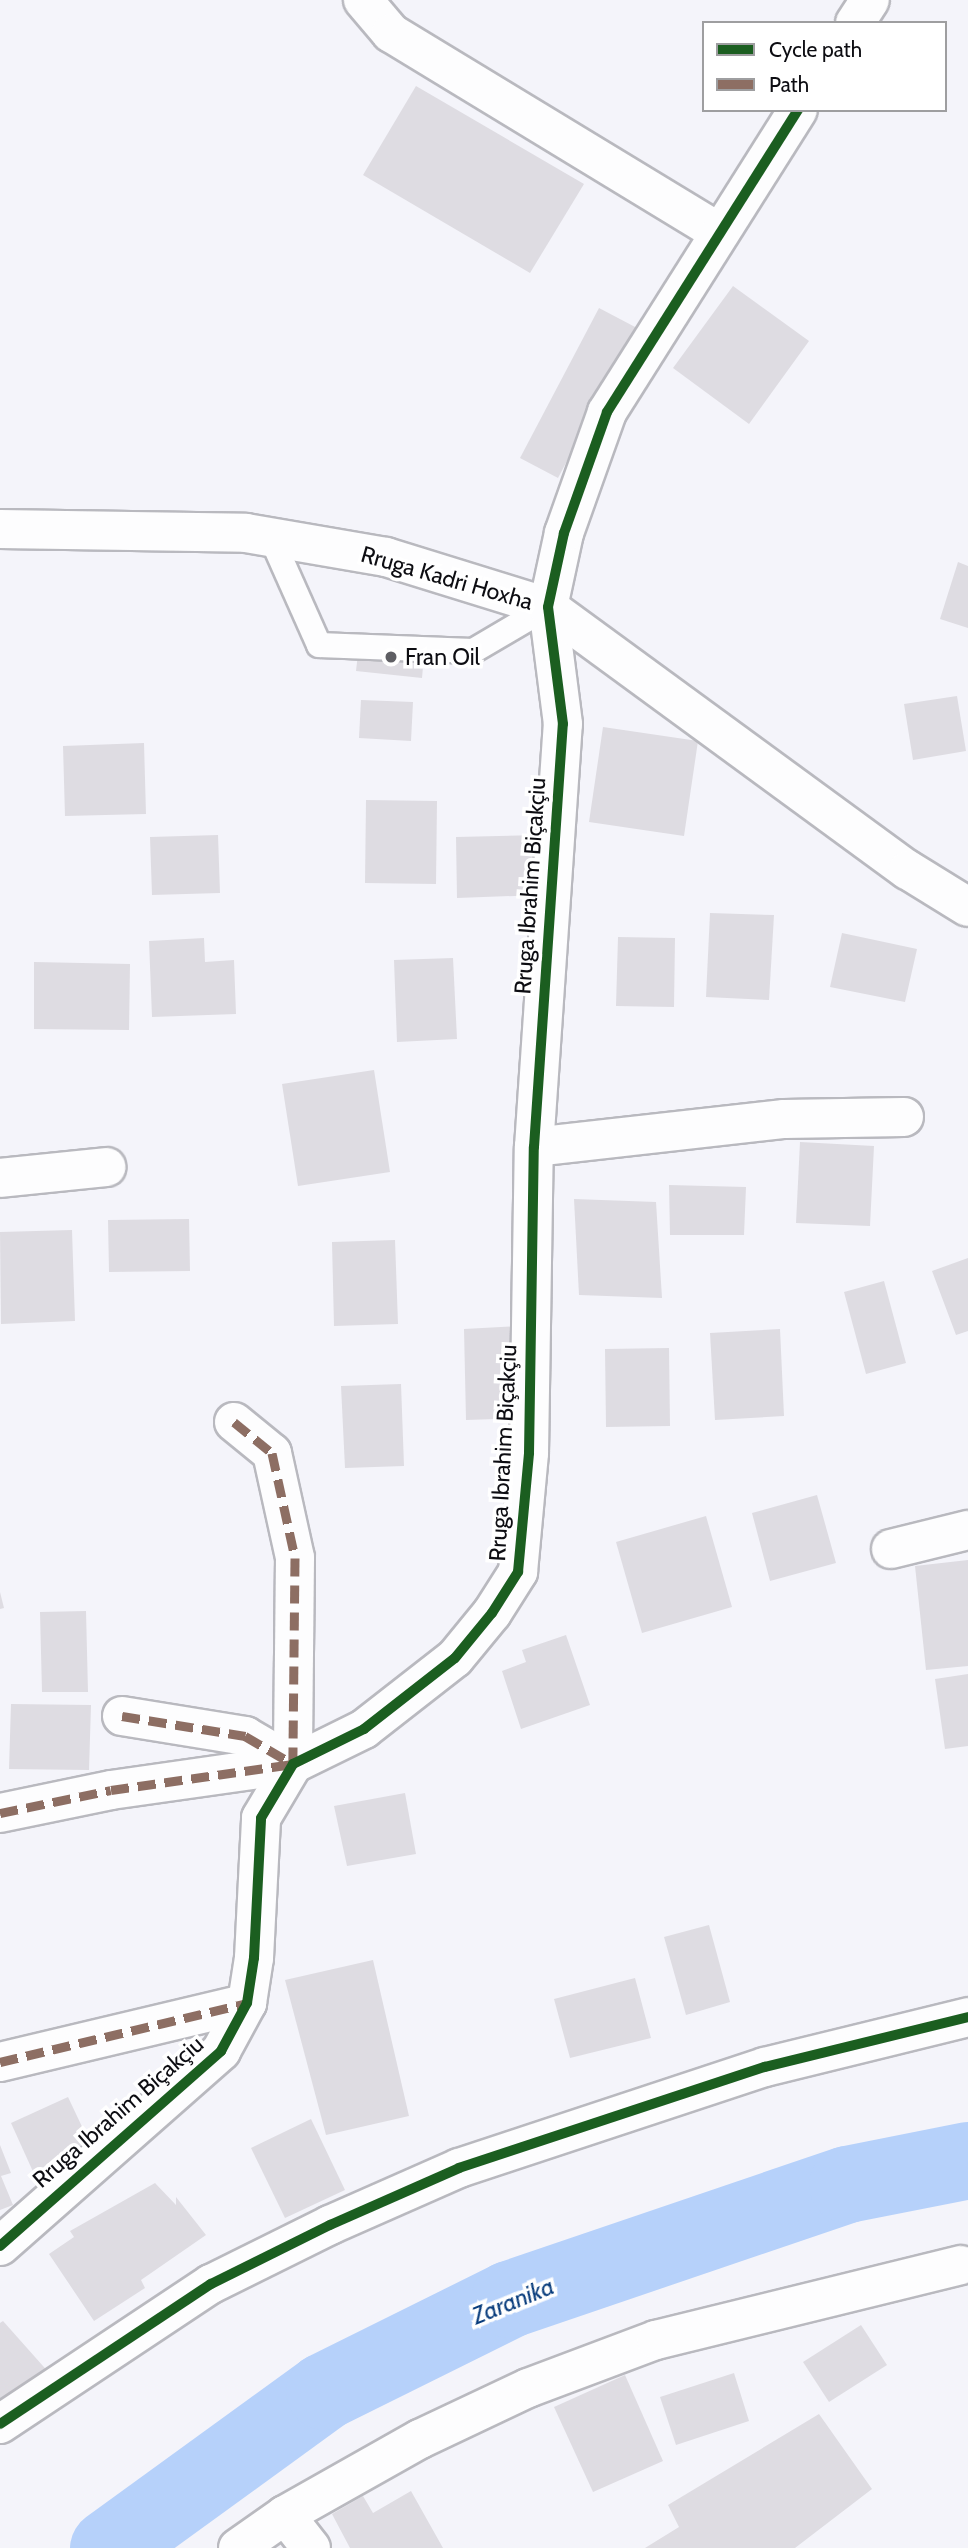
<!DOCTYPE html>
<html>
<head>
<meta charset="utf-8">
<style>
	body { margin:0 }
	#map { position:relative; width:968px; height:2548px; overflow:hidden; background:#f4f4fa; font-family:Cabin,sans-serif }
	div>[style] { position:absolute }
	.river>* { height:77px; margin:-38.5px; padding:0 38.5px; transform-origin:38.5px; border-radius:38.5px; background:#b6d1fa }
	.building>* { inset:0; background:#dedce2 }
	.roads { filter:drop-shadow(2px 0 #b9b9bf) drop-shadow(-2px 0 #b9b9bf) drop-shadow(0 2px #b9b9bf) drop-shadow(0 -2px #b9b9bf) }
	.lane>* { height:24px; margin:-12px; padding:0 12px; transform-origin:12px; border-radius:12px; background:#fdfdfe }
	.street>* { height:38px; margin:-19px; padding:0 19px; transform-origin:19px; border-radius:19px; background:#fdfdfe }
	.secondary>* { height:38px; margin:-19px; padding:0 19px; transform-origin:19px; border-radius:19px; background:#fdfdfe }
	.quiet>* { height:9px; margin-top:-4.5px; transform-origin:0; background:repeating-linear-gradient(90deg,#8d6e63 0 18px,transparent 0 27px) }
	.cycleway>* { height:10px; margin:-5px; padding:0 5px; transform-origin:5px; border-radius:5px; background:#1b5e20 }
	.dots>* { width:19px; height:19px; translate:-50% -50%; box-sizing:border-box; border:4px solid #fff; border-radius:50% }
	span { translate:-50% -50%; white-space:nowrap; text-align:center; line-height:1.15; -webkit-text-stroke:7px #fff; paint-order:stroke }
	.street-label { font-size:23px; color:#0d0d12 }
	.poi-label { font-size:23px; color:#0d0d12 }
	.left { translate:0 -50%; text-align:left }
	.water-label { font-size:24px; color:#083c7c; font-style:italic }
	.legend { position:absolute; left:702px; top:21px; width:245px; height:91px; box-sizing:border-box; background:#fff; border:2px solid #9e9ea0; margin:0; padding:9px 12px; list-style:none; font-size:21px; color:#0d0d12 }
	.legend li { display:flex; align-items:center; gap:14px; height:35px }
	.legend b { width:35px; border:2px solid #9e9ea0 }
</style>
</head>
<body>
<div id="map">
	<div class="river">
		<div style="left:108px;top:2548px;width:267px;rotate:-36deg"></div>
		<div style="left:324px;top:2391px;width:207px;rotate:-26.4deg"></div>
		<div style="left:509px;top:2299px;width:357px;rotate:-18.8deg"></div>
		<div style="left:847px;top:2184px;width:123px;rotate:-11.2deg"></div>
	</div>
	<div class="building">
		<div style="clip-path:polygon(416px 86px,584px 184px,530px 273px,363px 175px)"></div>
		<div style="clip-path:polygon(733px 286px,809px 341px,749px 424px,673px 368px)"></div>
		<div style="clip-path:polygon(599px 308px,637px 328px,558px 478px,520px 458px)"></div>
		<div style="clip-path:polygon(958px 562px,968px 566px,968px 628px,940px 619px)"></div>
		<div style="clip-path:polygon(360px 636px,425px 644px,422px 678px,356px 671px)"></div>
		<div style="clip-path:polygon(957px 696px,966px 751px,913px 760px,904px 704px)"></div>
		<div style="clip-path:polygon(361px 700px,413px 702px,411px 741px,359px 738px)"></div>
		<div style="clip-path:polygon(603px 727px,698px 741px,684px 836px,589px 822px)"></div>
		<div style="clip-path:polygon(144px 743px,146px 814px,65px 816px,63px 746px)"></div>
		<div style="clip-path:polygon(366px 800px,437px 801px,436px 884px,365px 883px)"></div>
		<div style="clip-path:polygon(218px 835px,220px 893px,152px 895px,150px 837px)"></div>
		<div style="clip-path:polygon(539px 835px,541px 895px,457px 898px,456px 837px)"></div>
		<div style="clip-path:polygon(710px 913px,774px 915px,769px 1000px,706px 997px)"></div>
		<div style="clip-path:polygon(842px 933px,917px 949px,905px 1002px,830px 987px)"></div>
		<div style="clip-path:polygon(618px 937px,675px 938px,674px 1007px,616px 1006px)"></div>
		<div style="clip-path:polygon(204px 938px,205px 962px,234px 960px,236px 1014px,152px 1017px,149px 941px)"></div>
		<div style="clip-path:polygon(453px 958px,457px 1039px,397px 1042px,394px 960px)"></div>
		<div style="clip-path:polygon(34px 962px,130px 964px,129px 1030px,34px 1029px)"></div>
		<div style="clip-path:polygon(374px 1070px,390px 1172px,298px 1186px,282px 1084px)"></div>
		<div style="clip-path:polygon(800px 1142px,874px 1146px,870px 1226px,796px 1223px)"></div>
		<div style="clip-path:polygon(669px 1185px,746px 1187px,744px 1235px,670px 1235px)"></div>
		<div style="clip-path:polygon(574px 1199px,656px 1202px,662px 1298px,579px 1295px)"></div>
		<div style="clip-path:polygon(189px 1219px,190px 1271px,109px 1272px,108px 1220px)"></div>
		<div style="clip-path:polygon(72px 1230px,75px 1321px,1px 1324px,0 1232px)"></div>
		<div style="clip-path:polygon(395px 1240px,398px 1324px,334px 1326px,332px 1242px)"></div>
		<div style="clip-path:polygon(968px 1258px,968px 1331px,956px 1335px,932px 1271px)"></div>
		<div style="clip-path:polygon(884px 1281px,906px 1363px,866px 1374px,844px 1292px)"></div>
		<div style="clip-path:polygon(522px 1326px,524px 1418px,466px 1420px,464px 1329px)"></div>
		<div style="clip-path:polygon(780px 1329px,784px 1416px,715px 1420px,710px 1333px)"></div>
		<div style="clip-path:polygon(669px 1348px,670px 1426px,606px 1427px,605px 1349px)"></div>
		<div style="clip-path:polygon(401px 1384px,404px 1466px,345px 1468px,341px 1386px)"></div>
		<div style="clip-path:polygon(817px 1495px,836px 1563px,770px 1581px,752px 1513px)"></div>
		<div style="clip-path:polygon(706px 1516px,732px 1607px,642px 1633px,616px 1542px)"></div>
		<div style="clip-path:polygon(968px 1560px,968px 1666px,926px 1670px,915px 1566px)"></div>
		<div style="clip-path:polygon(0 1592px,4px 1608px,0 1609px)"></div>
		<div style="clip-path:polygon(86px 1611px,88px 1692px,42px 1692px,40px 1612px)"></div>
		<div style="clip-path:polygon(566px 1635px,590px 1705px,521px 1729px,502px 1671px,526px 1662px,522px 1650px)"></div>
		<div style="clip-path:polygon(968px 1674px,968px 1746px,945px 1749px,935px 1679px)"></div>
		<div style="clip-path:polygon(11px 1704px,91px 1705px,89px 1770px,9px 1769px)"></div>
		<div style="clip-path:polygon(405px 1793px,416px 1854px,347px 1866px,334px 1806px)"></div>
		<div style="clip-path:polygon(709px 1925px,730px 2002px,686px 2015px,664px 1937px)"></div>
		<div style="clip-path:polygon(373px 1960px,409px 2116px,326px 2135px,285px 1980px)"></div>
		<div style="clip-path:polygon(635px 1978px,651px 2038px,570px 2058px,554px 1999px)"></div>
		<div style="clip-path:polygon(68px 2097px,93px 2150px,35px 2176px,11px 2123px)"></div>
		<div style="clip-path:polygon(311px 2119px,345px 2190px,285px 2218px,251px 2148px)"></div>
		<div style="clip-path:polygon(0 2145px,11px 2173px,1px 2176px,13px 2205px,0 2210px)"></div>
		<div style="clip-path:polygon(155px 2183px,176px 2205px,176px 2197px,206px 2235px,141px 2280px,145px 2288px,94px 2321px,49px 2254px,74px 2237px,70px 2231px)"></div>
		<div style="clip-path:polygon(3px 2321px,51px 2375px,0 2417px,0 2323px)"></div>
		<div style="clip-path:polygon(861px 2325px,887px 2365px,829px 2402px,803px 2362px)"></div>
		<div style="clip-path:polygon(734px 2373px,749px 2421px,676px 2445px,660px 2397px)"></div>
		<div style="clip-path:polygon(625px 2375px,663px 2461px,593px 2492px,554px 2407px)"></div>
		<div style="clip-path:polygon(819px 2414px,872px 2489px,795px 2548px,645px 2548px,679px 2527px,668px 2505px)"></div>
		<div style="clip-path:polygon(411px 2491px,443px 2548px,350px 2548px,332px 2514px,363px 2496px,373px 2513px)"></div>
	</div>
	<div class="roads">
		<div class="lane">
			<div style="left:271px;top:537px;width:118px;rotate:66deg"></div>
			<div style="left:319px;top:645px;width:154px;rotate:2.2deg"></div>
			<div style="left:473px;top:651px;width:87px;rotate:-30.4deg"></div>
		</div>
		<div class="street">
			<div style="left:363px;top:0;width:43px;rotate:49.7deg"></div>
			<div style="left:391px;top:33px;width:383px;rotate:31.3deg"></div>
			<div style="left:855px;top:23px;width:27px;rotate:-57deg"></div>
			<div style="left:534px;top:1147px;width:252px;rotate:-6.4deg"></div>
			<div style="left:784px;top:1119px;width:120px;rotate:-1deg"></div>
			<div style="left:0;top:1178px;width:107px;rotate:-5.9deg"></div>
			<div style="left:234px;top:1422px;width:49px;rotate:39.2deg"></div>
			<div style="left:272px;top:1453px;width:107px;rotate:77.6deg"></div>
			<div style="left:295px;top:1558px;width:206px;rotate:90.6deg"></div>
			<div style="left:891px;top:1549px;width:79px;rotate:-13.9deg"></div>
			<div style="left:122px;top:1716px;width:125px;rotate:9.2deg"></div>
			<div style="left:245px;top:1736px;width:56px;rotate:30.3deg"></div>
			<div style="left:0;top:1813px;width:113px;rotate:-11.7deg"></div>
			<div style="left:111px;top:1790px;width:184px;rotate:-8.1deg"></div>
			<div style="left:0;top:2062px;width:254px;rotate:-13.4deg"></div>
			<div style="left:0;top:2246px;width:295px;rotate:-41.4deg"></div>
			<div style="left:221px;top:2051px;width:55px;rotate:-61.6deg"></div>
			<div style="left:247px;top:2003px;width:46px;rotate:-81.2deg"></div>
			<div style="left:254px;top:1958px;width:140px;rotate:-87.1deg"></div>
			<div style="left:261px;top:1818px;width:63px;rotate:-59.3deg"></div>
			<div style="left:293px;top:1764px;width:79px;rotate:-26.2deg"></div>
			<div style="left:364px;top:1729px;width:115px;rotate:-38deg"></div>
			<div style="left:455px;top:1658px;width:58px;rotate:-50.6deg"></div>
			<div style="left:492px;top:1613px;width:49px;rotate:-57.6deg"></div>
			<div style="left:518px;top:1572px;width:120px;rotate:-84.7deg"></div>
			<div style="left:529px;top:1453px;width:306px;rotate:-89.1deg"></div>
			<div style="left:534px;top:1147px;width:424px;rotate:-86.1deg"></div>
			<div style="left:563px;top:724px;width:118px;rotate:-97.3deg"></div>
			<div style="left:548px;top:607px;width:76px;rotate:-77.8deg"></div>
			<div style="left:564px;top:533px;width:128px;rotate:-70.4deg"></div>
			<div style="left:607px;top:412px;width:357px;rotate:-57.7deg"></div>
			<div style="left:0;top:2424px;width:253px;rotate:-33.6deg"></div>
			<div style="left:211px;top:2284px;width:133px;rotate:-26.4deg"></div>
			<div style="left:330px;top:2225px;width:141px;rotate:-23.8deg"></div>
			<div style="left:459px;top:2168px;width:322px;rotate:-18.3deg"></div>
			<div style="left:765px;top:2067px;width:209px;rotate:-13.8deg"></div>
			<div style="left:285px;top:2515px;width:42px;rotate:51.8deg"></div>
			<div style="left:238px;top:2548px;width:57px;rotate:-35.1deg"></div>
			<div style="left:285px;top:2515px;width:155px;rotate:-29.4deg"></div>
			<div style="left:420px;top:2439px;width:119px;rotate:-25.3deg"></div>
			<div style="left:528px;top:2388px;width:137px;rotate:-20.6deg"></div>
			<div style="left:656px;top:2340px;width:314px;rotate:-13.8deg"></div>
		</div>
		<div class="secondary">
			<div style="left:0;top:529px;width:246px;rotate:0.9deg"></div>
			<div style="left:246px;top:533px;width:142px;rotate:9.7deg"></div>
			<div style="left:386px;top:557px;width:170px;rotate:17.2deg"></div>
			<div style="left:548px;top:607px;width:446px;rotate:36.2deg"></div>
			<div style="left:908px;top:870px;width:70px;rotate:31.7deg"></div>
		</div>
	</div>
	<div class="quiet">
		<div style="left:234px;top:1422px;width:49px;rotate:39.2deg"></div>
		<div style="left:272px;top:1453px;width:107px;rotate:77.6deg"></div>
		<div style="left:295px;top:1558px;width:206px;rotate:90.6deg"></div>
		<div style="left:122px;top:1716px;width:125px;rotate:9.2deg"></div>
		<div style="left:245px;top:1736px;width:56px;rotate:30.3deg"></div>
		<div style="left:0;top:1813px;width:113px;rotate:-11.7deg"></div>
		<div style="left:111px;top:1790px;width:184px;rotate:-8.1deg"></div>
		<div style="left:0;top:2062px;width:254px;rotate:-13.4deg"></div>
	</div>
	<div class="cycleway">
		<div style="left:0;top:2246px;width:295px;rotate:-41.4deg"></div>
		<div style="left:221px;top:2051px;width:55px;rotate:-61.6deg"></div>
		<div style="left:247px;top:2003px;width:46px;rotate:-81.2deg"></div>
		<div style="left:254px;top:1958px;width:140px;rotate:-87.1deg"></div>
		<div style="left:261px;top:1818px;width:63px;rotate:-59.3deg"></div>
		<div style="left:293px;top:1764px;width:79px;rotate:-26.2deg"></div>
		<div style="left:364px;top:1729px;width:115px;rotate:-38deg"></div>
		<div style="left:455px;top:1658px;width:58px;rotate:-50.6deg"></div>
		<div style="left:492px;top:1613px;width:49px;rotate:-57.6deg"></div>
		<div style="left:518px;top:1572px;width:120px;rotate:-84.7deg"></div>
		<div style="left:529px;top:1453px;width:306px;rotate:-89.1deg"></div>
		<div style="left:534px;top:1147px;width:424px;rotate:-86.1deg"></div>
		<div style="left:563px;top:724px;width:118px;rotate:-97.3deg"></div>
		<div style="left:548px;top:607px;width:76px;rotate:-77.8deg"></div>
		<div style="left:564px;top:533px;width:128px;rotate:-70.4deg"></div>
		<div style="left:607px;top:412px;width:357px;rotate:-57.7deg"></div>
		<div style="left:0;top:2424px;width:253px;rotate:-33.6deg"></div>
		<div style="left:211px;top:2284px;width:133px;rotate:-26.4deg"></div>
		<div style="left:330px;top:2225px;width:141px;rotate:-23.8deg"></div>
		<div style="left:459px;top:2168px;width:322px;rotate:-18.3deg"></div>
		<div style="left:765px;top:2067px;width:209px;rotate:-13.8deg"></div>
	</div>
	<div class="dots">
		<div style="left:391px;top:657px;background:#5e5e63"></div>
	</div>
	<div class="street-label">
		<span style="left:447px;top:578px;rotate:16deg">Rruga Kadri Hoxha</span>
		<span style="left:530px;top:886px;rotate:-86deg">Rruga Ibrahim Biçakçiu</span>
		<span style="left:503px;top:1453px;rotate:-87deg">Rruga Ibrahim Biçakçiu</span>
		<span style="left:118px;top:2112px;rotate:-41deg">Rruga Ibrahim Biçakçiu</span>
	</div>
	<div class="poi-label">
		<span class="left" style="left:405px;top:657px">Fran Oil</span>
	</div>
	<div class="water-label">
		<span style="left:513px;top:2301px;rotate:-22deg">Zaranika</span>
	</div>
	<ul class="legend">
	<li><b style="height:9px;background:#1b5e20"></b>Cycle path</li>
	<li><b style="height:9px;background:#8d6e63"></b>Path</li>
	</ul>
</div>
</body>
</html>
